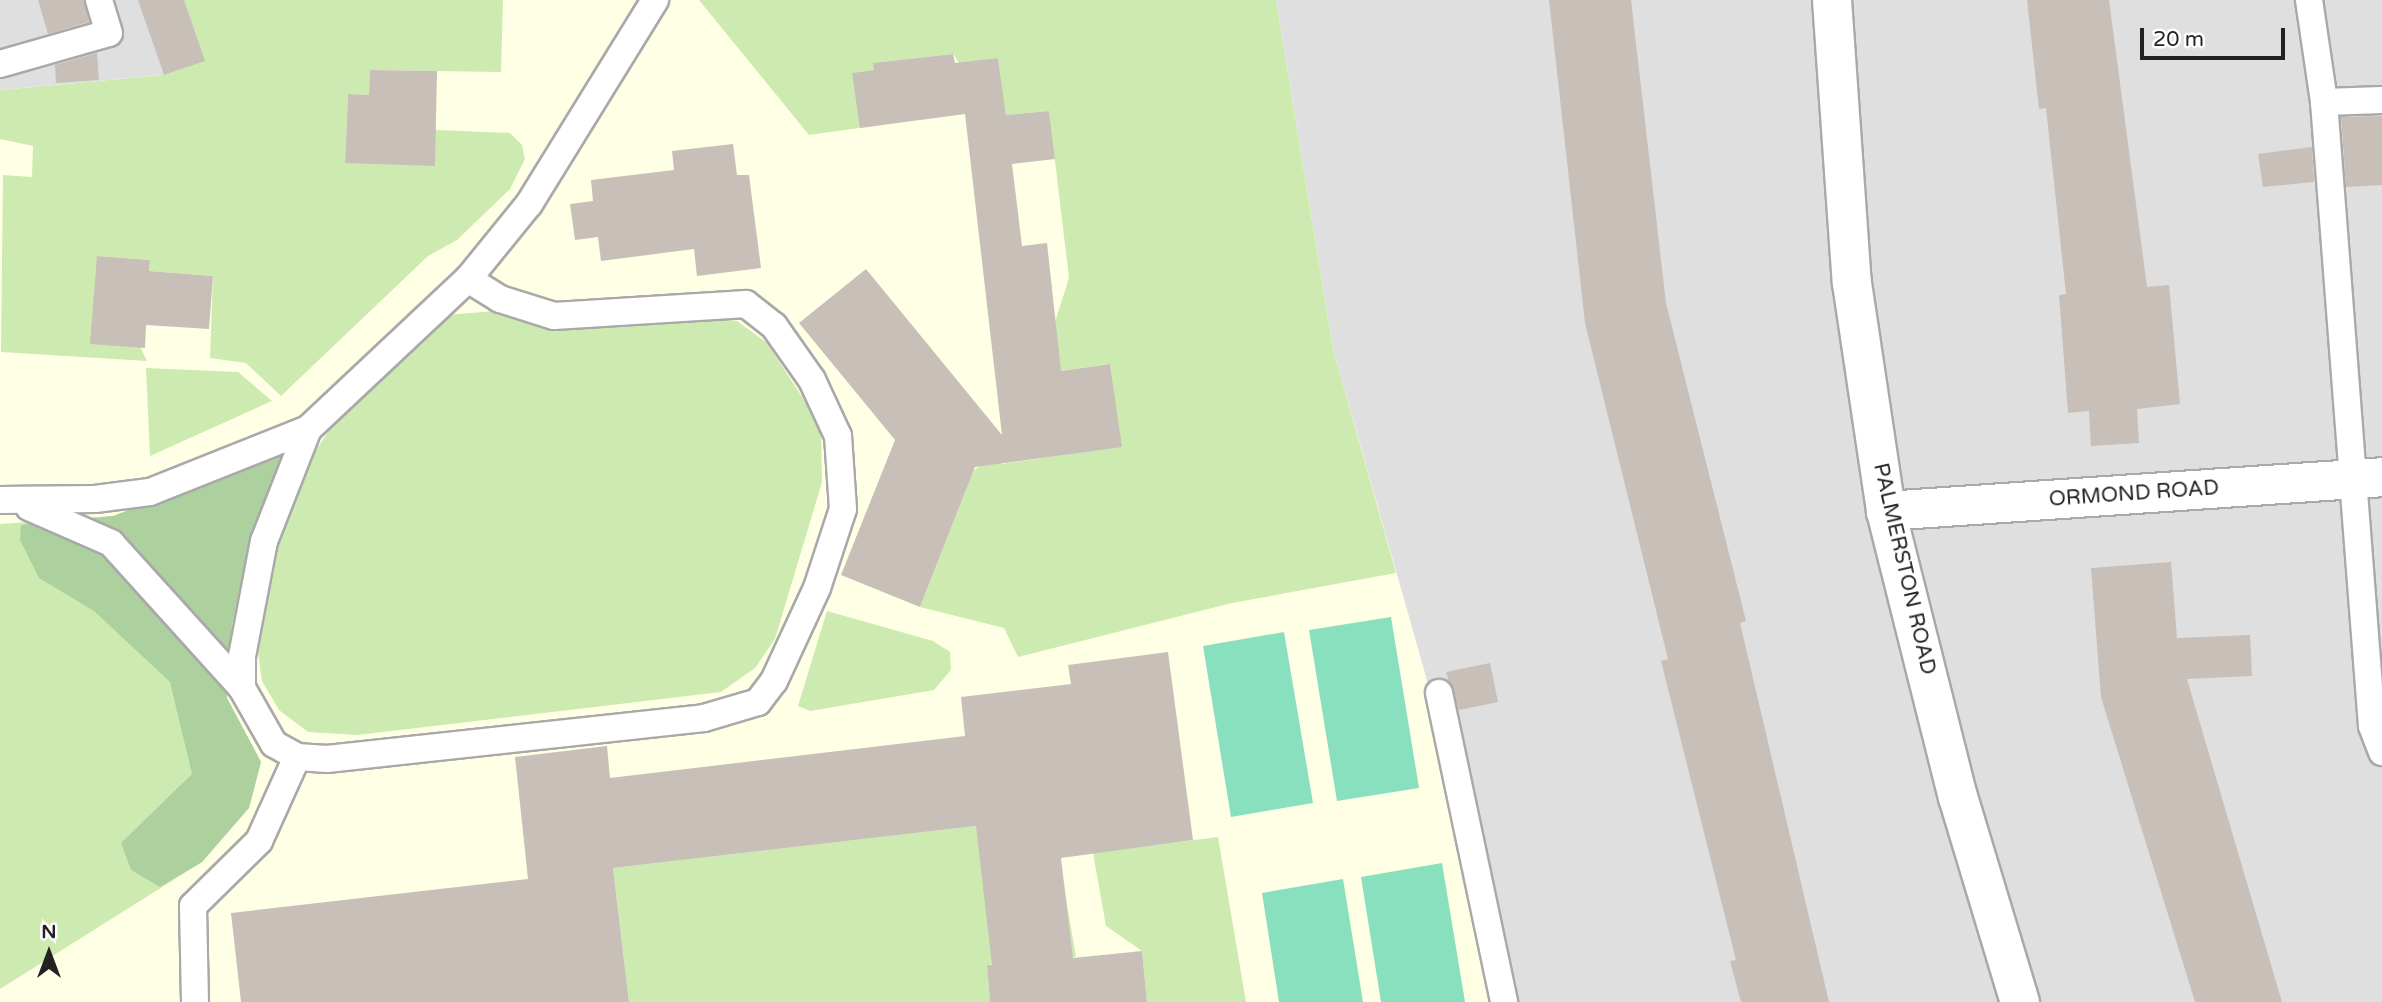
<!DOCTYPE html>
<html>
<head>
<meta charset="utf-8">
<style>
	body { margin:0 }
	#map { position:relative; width:2382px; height:1002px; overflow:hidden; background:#f2efe9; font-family:"Varela Round",sans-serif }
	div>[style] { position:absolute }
	.residential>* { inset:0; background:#e0dfdf }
	.education>* { inset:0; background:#ffffe5 }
	.grass>* { inset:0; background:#cdebb0 }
	.forest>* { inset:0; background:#add19e }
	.pitch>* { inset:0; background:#88e0be }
	.building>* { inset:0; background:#c7bfb8 }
	.roads { filter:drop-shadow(2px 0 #a9a9a9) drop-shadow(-2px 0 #a9a9a9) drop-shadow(0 2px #a9a9a9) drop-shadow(0 -2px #a9a9a9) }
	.service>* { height:26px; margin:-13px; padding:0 13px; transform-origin:13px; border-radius:13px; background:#fff }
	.minor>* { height:38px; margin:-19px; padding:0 19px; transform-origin:19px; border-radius:19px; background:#fff }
	.tertiary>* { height:38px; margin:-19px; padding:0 19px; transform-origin:19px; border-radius:19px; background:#fff }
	span { translate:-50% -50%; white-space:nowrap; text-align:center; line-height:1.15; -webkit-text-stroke:6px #fff; paint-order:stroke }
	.street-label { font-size:21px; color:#222 }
	.north { position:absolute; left:14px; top:918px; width:70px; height:70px; -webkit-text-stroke:5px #fff; paint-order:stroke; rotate:0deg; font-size:19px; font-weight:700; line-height:28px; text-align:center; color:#222 }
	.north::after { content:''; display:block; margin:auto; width:24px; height:32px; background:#222; clip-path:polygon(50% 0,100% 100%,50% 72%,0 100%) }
	.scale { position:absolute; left:2140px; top:28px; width:145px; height:32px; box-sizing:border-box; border:4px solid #222; border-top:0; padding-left:9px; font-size:21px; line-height:24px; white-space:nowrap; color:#222; -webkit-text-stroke:5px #fff; paint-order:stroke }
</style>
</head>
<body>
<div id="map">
	<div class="residential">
		<div style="clip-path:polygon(0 0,503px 0,281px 23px,164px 75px,0 90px)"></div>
		<div style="clip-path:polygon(1276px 0,2382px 0,2382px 1002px,1494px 1002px,1426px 677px,1333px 349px)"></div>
	</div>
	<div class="education">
		<div style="clip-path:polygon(503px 0,1276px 0,1333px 349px,1426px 677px,1494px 1002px,0 1002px,0 90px,164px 75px,281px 23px)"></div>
	</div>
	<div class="grass">
		<div style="clip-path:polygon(184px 0,503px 0,501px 72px,370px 70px,369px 95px,348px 94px,345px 162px,436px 130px,510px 133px,522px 145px,525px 159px,510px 189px,457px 240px,428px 256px,281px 396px,246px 363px,210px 358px,213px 276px,149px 271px,150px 260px,97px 256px,147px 361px,1px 352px,3px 175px,32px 177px,33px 146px,0 139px,0 90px,164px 75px,204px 61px)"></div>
		<div style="clip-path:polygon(699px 0,1276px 0,1333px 349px,1396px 573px,1232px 603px,1018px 657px,1004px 628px,920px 607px,966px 490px,955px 486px,994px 454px,1002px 464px,1121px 446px,1110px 364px,1060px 371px,1055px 322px,1069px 278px,1049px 111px,1006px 115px,998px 58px,959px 63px,953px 54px,874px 63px,874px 70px,853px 73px,881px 125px,809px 135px)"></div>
		<div style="clip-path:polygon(496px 311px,561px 327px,692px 315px,737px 321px,767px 343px,821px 426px,822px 482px,775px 639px,755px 668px,721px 692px,357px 735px,308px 732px,279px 710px,262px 681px,256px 637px,277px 540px,300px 473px,335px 422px,445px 315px)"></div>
		<div style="clip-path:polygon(146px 368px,238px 372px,272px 401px,150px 456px)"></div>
		<div style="clip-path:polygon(288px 451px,247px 557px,232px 625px,227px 698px,261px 762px,249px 808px,202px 862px,0 989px,0 524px,113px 516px)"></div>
		<div style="clip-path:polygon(827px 611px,933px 641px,950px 652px,951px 670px,934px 690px,810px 711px,798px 706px)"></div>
		<div style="clip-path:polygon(976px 826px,1065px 893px,1076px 957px,987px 965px,990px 1002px,629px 1002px,613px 868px)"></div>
		<div style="clip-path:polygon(1218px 837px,1246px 1002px,1147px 1002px,1142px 951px,1106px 926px,1093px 853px)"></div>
	</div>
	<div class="forest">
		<div style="clip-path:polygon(288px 451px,247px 557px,232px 625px,227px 698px,261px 762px,249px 808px,202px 862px,160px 887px,131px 870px,121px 843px,192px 774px,170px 682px,94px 611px,39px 578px,20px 540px,21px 525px,113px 516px)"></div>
	</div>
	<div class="pitch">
		<div style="clip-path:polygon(1391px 617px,1419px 788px,1337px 801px,1309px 630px)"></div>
		<div style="clip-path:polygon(1284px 632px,1313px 803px,1231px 817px,1203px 646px)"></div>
		<div style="clip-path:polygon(1442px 863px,1465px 1002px,1381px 1002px,1361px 877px)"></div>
		<div style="clip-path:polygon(1343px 879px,1363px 1002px,1279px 1002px,1262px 893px)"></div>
	</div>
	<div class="building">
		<div style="clip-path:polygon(38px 0,84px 0,89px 22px,48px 34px)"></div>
		<div style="clip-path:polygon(138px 0,184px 0,205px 61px,164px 75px)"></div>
		<div style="clip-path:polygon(1549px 0,1631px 0,1666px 303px,1746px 621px,1740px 623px,1829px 1002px,1741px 1002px,1730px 961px,1736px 960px,1661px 661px,1668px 659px,1585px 323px)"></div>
		<div style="clip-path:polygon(2027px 0,2109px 0,2147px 287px,2169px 285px,2180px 404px,2137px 409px,2139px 443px,2091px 446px,2089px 411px,2068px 413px,2059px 295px,2066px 294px,2046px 108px,2039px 109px)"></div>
		<div style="clip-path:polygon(97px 53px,99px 80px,56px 83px,55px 65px)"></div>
		<div style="clip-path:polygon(953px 54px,955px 63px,998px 58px,1006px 115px,1049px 111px,1055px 159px,1012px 164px,1022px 246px,1047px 243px,1061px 371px,1110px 364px,1122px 447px,975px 467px,920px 607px,841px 575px,895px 440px,799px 323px,866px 269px,1002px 435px,965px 114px,860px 128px,852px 73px,874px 70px,873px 63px)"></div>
		<div style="clip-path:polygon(370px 70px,437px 71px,435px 166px,345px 163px,348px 94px,369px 95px)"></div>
		<div style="clip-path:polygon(2382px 116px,2382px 185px,2346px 187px,2341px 117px)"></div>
		<div style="clip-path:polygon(733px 144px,737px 175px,749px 175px,761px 268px,697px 276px,694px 249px,601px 261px,598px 237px,575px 240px,570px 204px,593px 201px,591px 180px,674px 170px,672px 151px)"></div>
		<div style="clip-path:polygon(2312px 147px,2314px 182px,2263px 187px,2258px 154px)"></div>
		<div style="clip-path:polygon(97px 256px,150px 260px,149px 271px,213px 276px,209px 329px,146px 325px,145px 348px,90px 344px)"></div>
		<div style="clip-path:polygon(2171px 562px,2177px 638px,2250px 635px,2252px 676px,2187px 679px,2282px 1002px,2195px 1002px,2101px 697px,2091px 568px)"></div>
		<div style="clip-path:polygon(1168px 652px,1193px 840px,1061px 858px,1073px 958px,1142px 951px,1147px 1002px,990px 1002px,987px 965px,992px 965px,976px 826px,613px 868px,629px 1002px,241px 1002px,231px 913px,528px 879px,515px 757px,607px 746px,610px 778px,965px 736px,961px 697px,1071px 684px,1068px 665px)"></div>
		<div style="clip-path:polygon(1490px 663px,1498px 702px,1459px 710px,1446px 672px)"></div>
	</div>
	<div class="roads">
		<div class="service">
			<div style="left:2309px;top:0;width:103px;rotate:81.6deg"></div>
			<div style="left:2324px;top:102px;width:626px;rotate:85.6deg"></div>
			<div style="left:2372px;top:726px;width:28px;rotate:69deg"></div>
			<div style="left:0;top:64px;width:113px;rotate:-15.9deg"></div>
			<div style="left:109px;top:33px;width:34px;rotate:-107deg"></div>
			<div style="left:2324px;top:102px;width:58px;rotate:-2deg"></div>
			<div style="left:308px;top:429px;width:120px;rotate:111.4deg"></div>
			<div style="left:264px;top:541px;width:117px;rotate:100.8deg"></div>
			<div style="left:242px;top:656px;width:32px;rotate:90deg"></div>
			<div style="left:242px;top:688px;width:64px;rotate:60.3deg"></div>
			<div style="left:274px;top:744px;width:26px;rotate:29deg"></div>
			<div style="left:297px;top:757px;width:30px;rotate:4deg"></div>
			<div style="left:327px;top:759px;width:379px;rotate:-6.2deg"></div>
			<div style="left:704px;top:718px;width:56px;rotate:-16.5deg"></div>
			<div style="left:758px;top:702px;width:26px;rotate:-53deg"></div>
			<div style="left:774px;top:681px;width:102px;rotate:-65.2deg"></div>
			<div style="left:817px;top:588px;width:83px;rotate:-71.8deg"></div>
			<div style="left:843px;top:509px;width:73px;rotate:-93.9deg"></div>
			<div style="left:838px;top:436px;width:62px;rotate:-114.9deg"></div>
			<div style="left:812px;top:380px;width:66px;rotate:-125.1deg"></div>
			<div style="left:774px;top:326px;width:36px;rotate:-142deg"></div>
			<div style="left:746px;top:304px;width:192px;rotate:176.4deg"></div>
			<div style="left:554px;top:316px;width:57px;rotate:-162.5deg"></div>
			<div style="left:500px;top:299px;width:38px;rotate:-148deg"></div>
			<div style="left:0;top:500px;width:95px;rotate:-0.6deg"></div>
			<div style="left:95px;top:499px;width:55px;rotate:-7.3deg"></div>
			<div style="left:150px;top:492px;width:170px;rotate:-21.7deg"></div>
			<div style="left:308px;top:429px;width:219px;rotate:-43.2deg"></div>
			<div style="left:468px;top:279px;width:97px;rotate:-50.9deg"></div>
			<div style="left:529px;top:204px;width:240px;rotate:-58.3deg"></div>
			<div style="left:29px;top:507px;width:90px;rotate:23.7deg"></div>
			<div style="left:111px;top:543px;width:195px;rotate:47.9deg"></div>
			<div style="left:1439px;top:693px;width:316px;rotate:78.1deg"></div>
			<div style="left:195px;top:1002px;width:96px;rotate:-91.2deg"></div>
			<div style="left:193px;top:906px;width:93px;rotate:-44.6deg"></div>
			<div style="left:259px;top:841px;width:92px;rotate:-65.7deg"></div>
		</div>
		<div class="minor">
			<div style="left:1886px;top:511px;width:497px;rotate:-3.9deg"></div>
		</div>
		<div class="tertiary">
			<div style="left:1832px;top:0;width:284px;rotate:86deg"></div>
			<div style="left:1852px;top:283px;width:231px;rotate:81.5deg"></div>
			<div style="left:1886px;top:511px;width:295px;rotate:75.9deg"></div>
			<div style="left:1958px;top:797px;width:214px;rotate:73.2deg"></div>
		</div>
	</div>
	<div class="street-label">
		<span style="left:2134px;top:494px;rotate:-4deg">ORMOND ROAD</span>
		<span style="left:1904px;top:569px;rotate:77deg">PALMERSTON ROAD</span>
	</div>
	<div class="north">N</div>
	<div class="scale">20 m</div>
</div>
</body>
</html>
